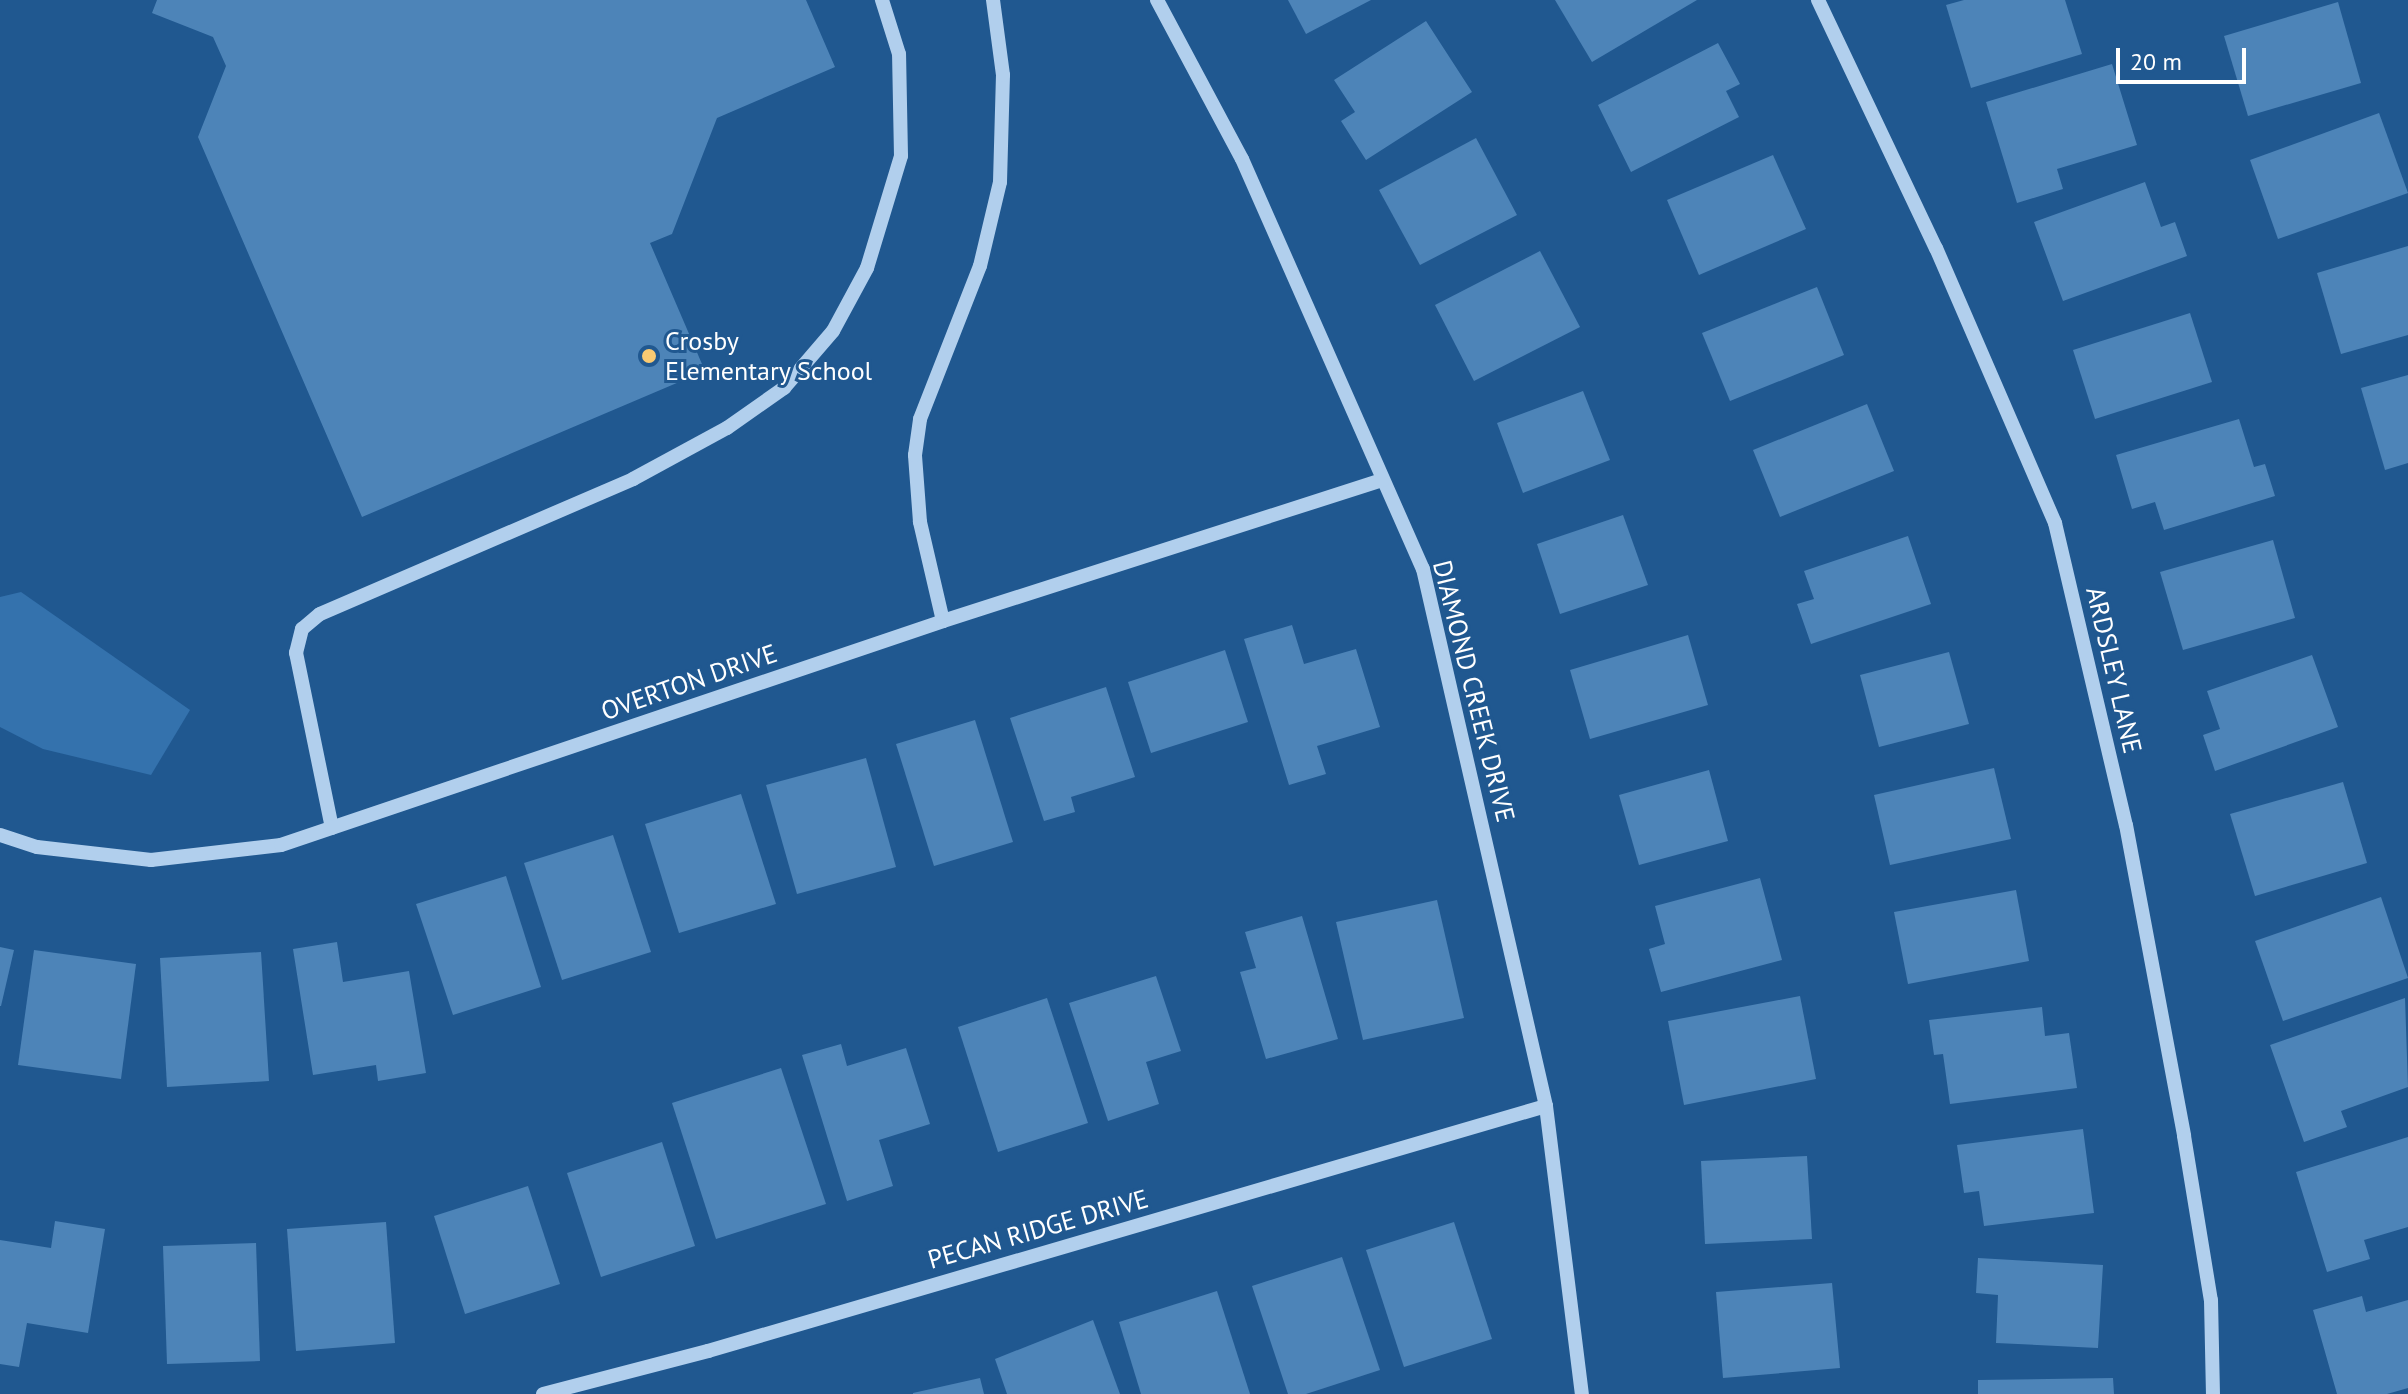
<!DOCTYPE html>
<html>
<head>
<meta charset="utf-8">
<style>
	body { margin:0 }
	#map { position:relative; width:2408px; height:1394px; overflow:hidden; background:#205890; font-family:"PT Sans",sans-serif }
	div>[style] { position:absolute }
	.green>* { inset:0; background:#3472ad }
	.building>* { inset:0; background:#4d84b8 }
	.minor>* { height:14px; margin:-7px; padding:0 7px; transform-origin:7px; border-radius:7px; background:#b1cfed }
	.dots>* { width:22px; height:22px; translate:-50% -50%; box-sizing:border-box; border:4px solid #205890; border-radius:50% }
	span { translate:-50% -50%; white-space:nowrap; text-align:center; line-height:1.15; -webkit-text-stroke:6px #205890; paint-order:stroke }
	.poi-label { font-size:26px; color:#fff }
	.left { translate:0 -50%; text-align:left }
	.street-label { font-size:26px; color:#fff }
	.scale { position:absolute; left:2116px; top:48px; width:130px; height:36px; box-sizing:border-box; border:4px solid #fff; border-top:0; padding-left:10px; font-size:24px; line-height:28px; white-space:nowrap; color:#fff; -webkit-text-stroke:6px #205890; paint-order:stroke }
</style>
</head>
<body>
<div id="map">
	<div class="green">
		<div style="clip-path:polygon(21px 592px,190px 710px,151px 775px,43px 749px,0 727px,0 597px)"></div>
	</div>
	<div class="building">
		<div style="clip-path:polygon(157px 0,806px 0,835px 67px,717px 118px,672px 234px,650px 243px,705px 371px,362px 517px,198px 137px,226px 66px,213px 37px,152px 13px)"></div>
		<div style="clip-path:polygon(1288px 0,1371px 0,1306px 34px)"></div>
		<div style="clip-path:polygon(1555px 0,1697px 0,1592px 62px)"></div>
		<div style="clip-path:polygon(1964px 0,2065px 0,2082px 54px,1971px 88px,1946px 5px)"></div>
		<div style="clip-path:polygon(2338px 2px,2361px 83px,2248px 116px,2224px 36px)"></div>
		<div style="clip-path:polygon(1426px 21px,1472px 92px,1366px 160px,1341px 121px,1355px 112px,1334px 80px)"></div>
		<div style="clip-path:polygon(1718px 43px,1740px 84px,1726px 91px,1739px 117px,1631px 172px,1598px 105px)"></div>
		<div style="clip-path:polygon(2112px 64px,2137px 145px,2057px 169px,2063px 189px,2017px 203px,1986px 102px)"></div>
		<div style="clip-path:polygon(2379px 113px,2408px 193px,2278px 239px,2250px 160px)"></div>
		<div style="clip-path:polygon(1476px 138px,1517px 215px,1420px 265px,1379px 190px)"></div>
		<div style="clip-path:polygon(1773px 155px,1806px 229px,1699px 275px,1667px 200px)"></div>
		<div style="clip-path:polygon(2145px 182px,2161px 227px,2175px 222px,2187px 256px,2063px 301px,2034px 222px)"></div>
		<div style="clip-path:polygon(2408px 246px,2408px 335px,2341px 354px,2317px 273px)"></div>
		<div style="clip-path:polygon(1540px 251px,1580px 327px,1474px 381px,1435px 305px)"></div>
		<div style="clip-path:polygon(1817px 287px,1844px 355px,1730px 401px,1702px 333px)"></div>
		<div style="clip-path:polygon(2190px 313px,2212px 382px,2095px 419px,2073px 350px)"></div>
		<div style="clip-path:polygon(2408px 375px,2408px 463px,2385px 470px,2361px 388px)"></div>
		<div style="clip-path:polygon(1583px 391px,1610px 460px,1523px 493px,1497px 423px)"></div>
		<div style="clip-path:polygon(1867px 404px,1894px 471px,1780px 517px,1753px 450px)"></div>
		<div style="clip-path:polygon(2239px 419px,2254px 467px,2265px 464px,2275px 496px,2164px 530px,2155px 502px,2132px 509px,2116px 455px)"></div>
		<div style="clip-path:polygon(1623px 515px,1648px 585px,1560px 614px,1537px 544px)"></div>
		<div style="clip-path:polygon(1908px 536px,1931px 604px,1811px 644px,1797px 604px,1814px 599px,1804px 571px)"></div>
		<div style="clip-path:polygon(2273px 540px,2295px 618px,2183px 650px,2160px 572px)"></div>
		<div style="clip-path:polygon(1292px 625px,1304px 664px,1356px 649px,1380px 727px,1317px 746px,1326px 774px,1289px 785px,1244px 639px)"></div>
		<div style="clip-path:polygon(1688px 635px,1708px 705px,1590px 739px,1570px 670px)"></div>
		<div style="clip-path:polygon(1225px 650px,1248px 722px,1151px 753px,1128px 682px)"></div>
		<div style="clip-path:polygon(1949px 652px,1969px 724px,1879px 747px,1860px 675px)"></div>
		<div style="clip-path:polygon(2312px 655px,2338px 727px,2215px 771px,2203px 735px,2220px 729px,2207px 691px)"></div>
		<div style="clip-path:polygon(1106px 687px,1135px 777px,1071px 797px,1075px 812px,1044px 821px,1010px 718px)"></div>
		<div style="clip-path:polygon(975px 720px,1013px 842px,934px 866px,896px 744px)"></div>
		<div style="clip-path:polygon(866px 758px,896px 867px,797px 894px,766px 785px)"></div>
		<div style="clip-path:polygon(1994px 768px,2011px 839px,1890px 865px,1874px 795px)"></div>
		<div style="clip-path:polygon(1709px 770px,1728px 841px,1639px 865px,1619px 795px)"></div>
		<div style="clip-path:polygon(2343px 782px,2367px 863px,2255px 896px,2230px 814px)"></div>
		<div style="clip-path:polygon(741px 794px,776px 904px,679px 933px,645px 824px)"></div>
		<div style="clip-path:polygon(613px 835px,651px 952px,562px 980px,524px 863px)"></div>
		<div style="clip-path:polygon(506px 876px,541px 987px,453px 1015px,416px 904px)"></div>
		<div style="clip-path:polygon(1760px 878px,1782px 960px,1661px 992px,1649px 949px,1665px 944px,1655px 906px)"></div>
		<div style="clip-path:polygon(2016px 890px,2029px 961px,1908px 984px,1894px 912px)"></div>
		<div style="clip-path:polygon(2381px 897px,2408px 978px,2283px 1021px,2255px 941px)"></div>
		<div style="clip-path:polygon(1437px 900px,1464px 1018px,1363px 1040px,1336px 922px)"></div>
		<div style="clip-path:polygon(1302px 916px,1338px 1039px,1266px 1059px,1240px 972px,1256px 968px,1245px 932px)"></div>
		<div style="clip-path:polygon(337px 942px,343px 982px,409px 971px,426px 1073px,378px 1081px,376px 1065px,313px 1075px,293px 949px)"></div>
		<div style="clip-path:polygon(0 947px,14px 950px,1px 1006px,0 1006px)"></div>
		<div style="clip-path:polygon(34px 950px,136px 964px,121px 1079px,18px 1065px)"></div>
		<div style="clip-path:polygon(261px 952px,269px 1081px,167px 1087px,160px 958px)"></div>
		<div style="clip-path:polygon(1156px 976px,1181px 1051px,1146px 1062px,1159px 1104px,1108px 1121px,1069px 1003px)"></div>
		<div style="clip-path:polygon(1800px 996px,1816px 1079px,1684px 1105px,1668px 1021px)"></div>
		<div style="clip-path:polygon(1047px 998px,1088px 1123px,998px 1152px,958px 1027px)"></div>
		<div style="clip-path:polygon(2405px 998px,2408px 1087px,2341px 1111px,2347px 1127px,2304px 1142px,2270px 1045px)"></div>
		<div style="clip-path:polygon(2042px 1007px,2045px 1036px,2069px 1033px,2077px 1088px,1950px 1104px,1943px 1054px,1934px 1055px,1929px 1020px)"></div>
		<div style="clip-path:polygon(841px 1044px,847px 1066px,906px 1048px,930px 1124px,879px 1140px,893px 1186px,847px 1201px,802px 1055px)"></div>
		<div style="clip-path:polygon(781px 1068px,826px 1204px,716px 1239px,672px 1103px)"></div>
		<div style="clip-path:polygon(2083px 1129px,2094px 1213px,1984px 1226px,1979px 1191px,1964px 1193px,1957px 1145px)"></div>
		<div style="clip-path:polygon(2408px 1137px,2408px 1227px,2364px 1240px,2370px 1259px,2327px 1272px,2296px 1172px)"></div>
		<div style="clip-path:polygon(662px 1142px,695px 1246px,601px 1277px,567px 1173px)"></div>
		<div style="clip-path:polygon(1807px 1156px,1812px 1239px,1705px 1244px,1701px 1161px)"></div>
		<div style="clip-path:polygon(528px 1186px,560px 1284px,465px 1314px,434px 1216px)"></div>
		<div style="clip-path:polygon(55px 1221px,105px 1229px,88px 1333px,27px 1323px,19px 1367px,0 1364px,0 1240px,51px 1248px)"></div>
		<div style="clip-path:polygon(386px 1222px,395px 1343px,296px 1351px,287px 1229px)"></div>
		<div style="clip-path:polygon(1454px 1222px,1492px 1339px,1404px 1367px,1366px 1250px)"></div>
		<div style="clip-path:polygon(256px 1243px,260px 1361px,167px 1364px,163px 1246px)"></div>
		<div style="clip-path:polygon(1342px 1257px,1380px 1370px,1306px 1394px,1288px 1394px,1252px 1286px)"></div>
		<div style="clip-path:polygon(1978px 1258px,2103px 1265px,2098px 1348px,1996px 1343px,1998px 1295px,1976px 1293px)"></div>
		<div style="clip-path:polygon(1832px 1283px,1840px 1368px,1723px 1378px,1716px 1292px)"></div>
		<div style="clip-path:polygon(1217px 1291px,1250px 1394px,1141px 1394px,1119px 1322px)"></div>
		<div style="clip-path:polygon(2362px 1296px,2366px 1312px,2408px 1300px,2408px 1388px,2387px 1394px,2337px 1394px,2313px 1310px)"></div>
		<div style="clip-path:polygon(1093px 1320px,1120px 1394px,1007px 1394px,995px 1359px)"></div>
		<div style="clip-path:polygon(980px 1378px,984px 1394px,913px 1394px,913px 1393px)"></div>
		<div style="clip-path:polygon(2113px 1378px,2114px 1394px,1978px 1394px,1978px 1380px)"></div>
	</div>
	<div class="minor">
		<div style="left:1157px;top:0;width:180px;rotate:61.9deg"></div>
		<div style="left:1242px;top:159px;width:448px;rotate:66.2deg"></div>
		<div style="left:1423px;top:569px;width:551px;rotate:77.1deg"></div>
		<div style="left:1546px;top:1106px;width:290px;rotate:82.9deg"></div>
		<div style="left:1818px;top:0;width:275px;rotate:64.6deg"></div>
		<div style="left:1936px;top:248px;width:300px;rotate:66.6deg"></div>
		<div style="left:2055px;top:523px;width:310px;rotate:76.8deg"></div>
		<div style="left:2126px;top:825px;width:316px;rotate:79.4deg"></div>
		<div style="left:2184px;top:1136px;width:166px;rotate:80.7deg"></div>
		<div style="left:2211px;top:1300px;width:94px;rotate:88.8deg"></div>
		<div style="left:943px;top:621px;width:102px;rotate:-103.1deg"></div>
		<div style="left:920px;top:522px;width:67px;rotate:-94.3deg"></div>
		<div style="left:915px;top:455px;width:36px;rotate:-82deg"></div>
		<div style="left:920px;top:419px;width:164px;rotate:-68.6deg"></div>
		<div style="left:980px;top:266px;width:86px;rotate:-76.6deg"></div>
		<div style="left:1000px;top:182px;width:107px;rotate:-88.4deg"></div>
		<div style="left:1003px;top:75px;width:76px;rotate:-97.6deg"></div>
		<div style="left:332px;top:828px;width:179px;rotate:-101.6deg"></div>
		<div style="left:296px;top:653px;width:25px;rotate:-76deg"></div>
		<div style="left:302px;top:629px;width:23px;rotate:-40deg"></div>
		<div style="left:320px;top:614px;width:341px;rotate:-23.3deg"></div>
		<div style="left:633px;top:479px;width:107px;rotate:-28.5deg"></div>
		<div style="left:727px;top:428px;width:70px;rotate:-35.1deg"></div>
		<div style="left:784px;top:388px;width:75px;rotate:-49.3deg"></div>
		<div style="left:833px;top:331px;width:72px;rotate:-61.6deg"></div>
		<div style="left:867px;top:268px;width:117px;rotate:-73.1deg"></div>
		<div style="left:901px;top:156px;width:102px;rotate:-91.1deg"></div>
		<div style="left:899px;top:54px;width:57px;rotate:-107.5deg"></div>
		<div style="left:0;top:835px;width:39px;rotate:18deg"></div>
		<div style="left:37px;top:847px;width:115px;rotate:6.5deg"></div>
		<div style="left:151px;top:860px;width:131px;rotate:-6.6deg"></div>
		<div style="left:281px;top:845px;width:699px;rotate:-18.69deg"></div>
		<div style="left:943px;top:621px;width:462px;rotate:-17.8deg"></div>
		<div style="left:543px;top:1394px;width:171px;rotate:-14.6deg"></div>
		<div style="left:708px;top:1351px;width:873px;rotate:-16.3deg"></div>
	</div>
	<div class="dots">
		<div style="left:649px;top:356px;background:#f9ca72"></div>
	</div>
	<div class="poi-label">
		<span class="left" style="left:665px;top:356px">Crosby<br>Elementary School</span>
	</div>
	<div class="street-label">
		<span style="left:2114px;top:670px;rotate:77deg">ARDSLEY LANE</span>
		<span style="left:689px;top:682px;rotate:-19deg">OVERTON DRIVE</span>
		<span style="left:1474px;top:691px;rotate:76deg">DIAMOND CREEK DRIVE</span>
		<span style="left:1038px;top:1229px;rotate:-16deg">PECAN RIDGE DRIVE</span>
	</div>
	<div class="scale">20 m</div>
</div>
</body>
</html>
